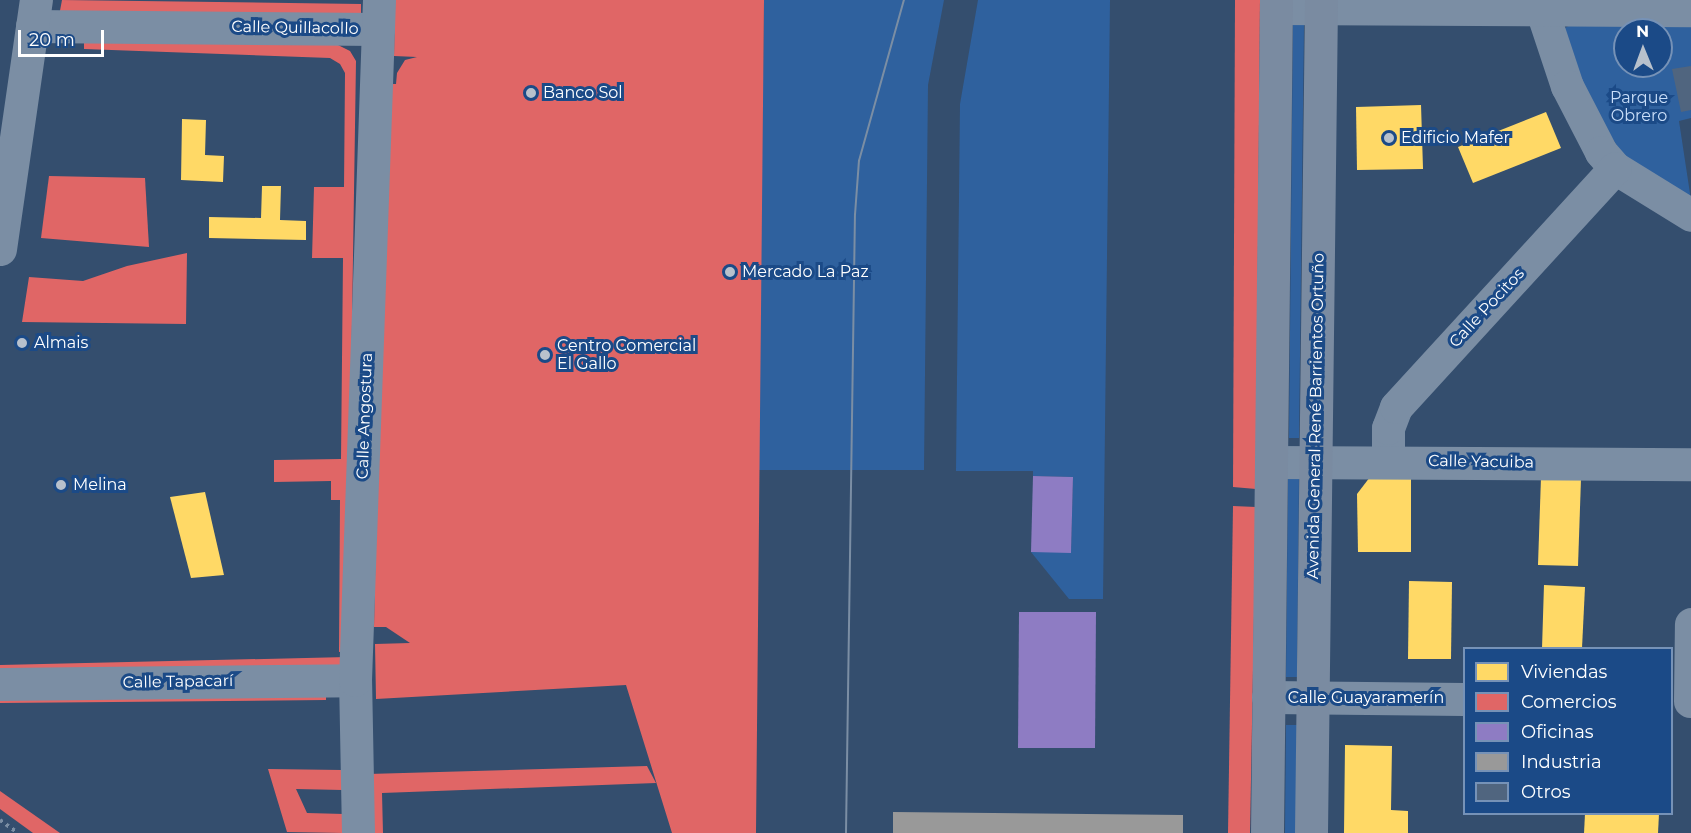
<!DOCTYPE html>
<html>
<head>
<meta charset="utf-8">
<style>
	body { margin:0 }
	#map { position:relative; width:1691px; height:833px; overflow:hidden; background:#344e6e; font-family:Montserrat,sans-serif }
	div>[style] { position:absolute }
	.green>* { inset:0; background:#2f619e }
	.homes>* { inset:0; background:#ffd966 }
	.shops>* { inset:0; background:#e06666 }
	.offices>* { inset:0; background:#8e7cc3 }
	.industry>* { inset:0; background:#999 }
	.building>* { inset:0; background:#50657f }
	.path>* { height:4px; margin-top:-2px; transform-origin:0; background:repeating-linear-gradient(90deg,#7b8ea4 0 3px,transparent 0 7.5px) }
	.minor>* { height:33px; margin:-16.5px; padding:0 16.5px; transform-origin:16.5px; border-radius:16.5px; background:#7b8ea4 }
	.major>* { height:33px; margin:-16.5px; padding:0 16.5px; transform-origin:16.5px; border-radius:16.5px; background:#7a8ba1 }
	.tram>* { height:1.5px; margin:-0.75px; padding:0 0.75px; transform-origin:0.75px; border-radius:0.75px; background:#7b8ea4 }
	.dots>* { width:16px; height:16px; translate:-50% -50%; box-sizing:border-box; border:3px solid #1b4a87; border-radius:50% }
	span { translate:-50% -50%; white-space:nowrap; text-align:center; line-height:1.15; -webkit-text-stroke:6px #1b4a87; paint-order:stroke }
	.street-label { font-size:16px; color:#fff }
	.poi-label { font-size:16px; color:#fff }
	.left { translate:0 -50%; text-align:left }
	.park-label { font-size:16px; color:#c9def9 }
	.legend { position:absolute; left:1463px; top:647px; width:210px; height:168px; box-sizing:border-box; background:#1b4a87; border:2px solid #7692b7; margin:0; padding:8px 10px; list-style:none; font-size:18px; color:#fff }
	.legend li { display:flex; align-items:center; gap:12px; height:30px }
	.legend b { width:30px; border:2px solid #7692b7 }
	.north { position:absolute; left:1613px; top:18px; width:60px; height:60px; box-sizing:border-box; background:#1b4a87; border:2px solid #7692b7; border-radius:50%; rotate:359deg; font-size:16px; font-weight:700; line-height:24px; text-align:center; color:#fff }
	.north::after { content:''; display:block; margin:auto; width:21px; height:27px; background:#b8c1cc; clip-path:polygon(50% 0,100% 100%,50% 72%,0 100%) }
	.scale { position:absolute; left:18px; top:30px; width:86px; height:27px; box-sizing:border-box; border:3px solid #fff; border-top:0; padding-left:8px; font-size:18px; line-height:21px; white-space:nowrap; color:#fff; -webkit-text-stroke:4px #1b4a87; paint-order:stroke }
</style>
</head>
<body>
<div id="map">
	<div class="green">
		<div style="clip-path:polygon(764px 0,944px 0,928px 85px,924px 470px,758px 470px)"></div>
		<div style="clip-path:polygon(978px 0,1110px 0,1103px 599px,1069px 599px,1031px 552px,1071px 552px,1073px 477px,1033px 476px,1033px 471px,956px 471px,960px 104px)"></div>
		<div style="clip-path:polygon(evenodd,1691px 21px,1691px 118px,1679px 121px,1691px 200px,1625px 159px,1579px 84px,1563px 29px,1576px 22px,1691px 21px,1625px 30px,1661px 30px,1661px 66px,1625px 66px,1625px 30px)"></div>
		<div style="clip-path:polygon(1293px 23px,1304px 23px,1299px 438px,1289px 438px)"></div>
		<div style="clip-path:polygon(1288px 476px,1299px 476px,1297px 677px,1286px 677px)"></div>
		<div style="clip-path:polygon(1286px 725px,1297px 725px,1296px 833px,1285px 833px)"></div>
	</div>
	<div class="homes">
		<div style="clip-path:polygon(1421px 105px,1423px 169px,1357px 170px,1356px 107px)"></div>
		<div style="clip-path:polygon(1546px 112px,1561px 148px,1473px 183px,1458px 147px)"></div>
		<div style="clip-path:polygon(182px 119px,206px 120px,205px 155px,224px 156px,223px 182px,181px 180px)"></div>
		<div style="clip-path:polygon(262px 186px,281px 186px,280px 220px,306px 221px,306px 240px,209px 238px,209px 217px,261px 218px)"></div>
		<div style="clip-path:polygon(1411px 476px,1411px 552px,1358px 552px,1357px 494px,1370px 477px)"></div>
		<div style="clip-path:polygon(1541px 477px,1581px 479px,1578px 566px,1538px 565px)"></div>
		<div style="clip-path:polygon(205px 492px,224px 575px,191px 578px,170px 497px)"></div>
		<div style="clip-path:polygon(1409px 581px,1452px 582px,1451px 659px,1408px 659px)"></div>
		<div style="clip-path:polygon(1544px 585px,1585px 587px,1582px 648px,1542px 648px)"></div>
		<div style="clip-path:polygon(1345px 745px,1392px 746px,1391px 810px,1408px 811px,1408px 833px,1344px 833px)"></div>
		<div style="clip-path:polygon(1585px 814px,1659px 814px,1658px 833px,1584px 833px)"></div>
	</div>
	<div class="shops">
		<div style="clip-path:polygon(62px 0,361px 4px,361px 22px,59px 16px)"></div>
		<div style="clip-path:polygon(395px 0,764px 0,756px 833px,672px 833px,626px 685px,376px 699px,375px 644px,410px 643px,386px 627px,374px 627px,385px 84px,396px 84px,397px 73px,405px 60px,417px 57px,394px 56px)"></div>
		<div style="clip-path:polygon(1235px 0,1260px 0,1256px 489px,1233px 487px)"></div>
		<div style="clip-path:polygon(84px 36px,338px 45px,350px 51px,356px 61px,347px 651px,339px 652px,340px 500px,331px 500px,331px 481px,274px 482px,274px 460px,341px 459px,343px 258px,312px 258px,314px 187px,344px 187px,345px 73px,340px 64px,330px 58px,84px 49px)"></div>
		<div style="clip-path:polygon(49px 176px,145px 178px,149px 247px,41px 238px)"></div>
		<div style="clip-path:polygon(187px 253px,186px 324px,22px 322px,29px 277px,83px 281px,127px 266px)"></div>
		<div style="clip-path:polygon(1233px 506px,1256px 507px,1250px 833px,1228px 833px)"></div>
		<div style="clip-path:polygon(347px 657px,346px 671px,0 679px,0 665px)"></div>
		<div style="clip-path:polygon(326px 687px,326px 700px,0 703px,0 691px)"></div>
		<div style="clip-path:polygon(647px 766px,656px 783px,382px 793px,383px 833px,369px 833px,368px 774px)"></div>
		<div style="clip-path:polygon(268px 769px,342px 770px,342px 790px,296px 789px,307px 813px,344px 814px,343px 833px,287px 832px)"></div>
		<div style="clip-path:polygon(0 791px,60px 833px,33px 833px,0 809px)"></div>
	</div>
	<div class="offices">
		<div style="clip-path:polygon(1033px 476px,1073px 477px,1071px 553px,1031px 552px)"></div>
		<div style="clip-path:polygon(1019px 612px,1096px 612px,1095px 748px,1018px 748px)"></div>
	</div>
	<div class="industry">
		<div style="clip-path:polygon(893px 812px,1183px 815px,1183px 833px,893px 833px)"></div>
	</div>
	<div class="building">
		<div style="clip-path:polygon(1691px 66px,1691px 110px,1681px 112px,1672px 69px)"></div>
	</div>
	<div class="path">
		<div style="left:0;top:820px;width:22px;rotate:36deg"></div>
	</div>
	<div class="minor">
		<div style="left:1543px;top:0;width:11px;rotate:95deg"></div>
		<div style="left:1542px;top:11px;width:79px;rotate:71.6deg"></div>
		<div style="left:1567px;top:86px;width:74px;rotate:62.7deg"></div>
		<div style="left:1601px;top:152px;width:21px;rotate:49deg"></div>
		<div style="left:1615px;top:168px;width:89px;rotate:31.7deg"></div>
		<div style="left:1276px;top:8px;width:415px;rotate:0.3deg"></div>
		<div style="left:32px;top:26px;width:346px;rotate:0.5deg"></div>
		<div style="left:0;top:249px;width:252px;rotate:-81.8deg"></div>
		<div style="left:1388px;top:461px;width:33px;rotate:-90deg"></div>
		<div style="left:1388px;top:428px;width:22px;rotate:-69deg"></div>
		<div style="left:1396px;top:407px;width:324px;rotate:-47.5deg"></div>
		<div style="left:1271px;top:462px;width:420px;rotate:0.3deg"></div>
		<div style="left:0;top:684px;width:355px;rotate:-0.6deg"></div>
		<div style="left:1268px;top:697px;width:196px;rotate:0.6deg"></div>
		<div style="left:1690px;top:701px;width:77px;rotate:-89.3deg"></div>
		<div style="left:358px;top:833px;width:153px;rotate:-91.1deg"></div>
		<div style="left:355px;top:680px;width:680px;rotate:-87.98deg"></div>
	</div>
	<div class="major">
		<div style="left:1267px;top:833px;width:833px;rotate:-89.38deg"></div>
		<div style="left:1311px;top:833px;width:833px;rotate:-89.31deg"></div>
	</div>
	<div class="tram">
		<div style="left:846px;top:833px;width:618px;rotate:-89.17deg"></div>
		<div style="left:855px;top:215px;width:54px;rotate:-85.8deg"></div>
		<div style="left:859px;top:161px;width:167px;rotate:-74.4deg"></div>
	</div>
	<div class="dots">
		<div style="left:531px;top:93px;background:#b8c1cc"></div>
		<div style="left:1389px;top:138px;background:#b8c1cc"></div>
		<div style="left:730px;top:272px;background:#b8c1cc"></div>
		<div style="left:22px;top:343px;background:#b8c1cc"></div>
		<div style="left:545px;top:355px;background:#b8c1cc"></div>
		<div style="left:61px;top:485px;background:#b8c1cc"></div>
	</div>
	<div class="street-label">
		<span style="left:295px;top:28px;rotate:1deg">Calle Quillacollo</span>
		<span style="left:1487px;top:308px;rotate:-47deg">Calle Pocitos</span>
		<span style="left:365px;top:416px;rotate:-88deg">Calle Angostura</span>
		<span style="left:1316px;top:416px;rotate:-89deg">Avenida General René Barrientos Ortuño</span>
		<span style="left:1481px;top:462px;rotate:1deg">Calle Yacuiba</span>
		<span style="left:178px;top:682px;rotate:-1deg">Calle Tapacarí</span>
		<span style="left:1366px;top:698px">Calle Guayaramerín</span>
	</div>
	<div class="poi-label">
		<span class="left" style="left:543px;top:93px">Banco Sol</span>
		<span class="left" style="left:1401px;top:138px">Edificio Mafer</span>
		<span class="left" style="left:742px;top:272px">Mercado La Paz</span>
		<span class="left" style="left:34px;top:343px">Almais</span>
		<span class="left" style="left:557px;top:355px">Centro Comercial<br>El Gallo</span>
		<span class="left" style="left:73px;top:485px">Melina</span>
	</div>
	<div class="park-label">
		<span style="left:1639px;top:107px">Parque<br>Obrero</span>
	</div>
	<ul class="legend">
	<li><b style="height:16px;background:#ffd966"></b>Viviendas</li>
	<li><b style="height:16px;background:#e06666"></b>Comercios</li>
	<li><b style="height:16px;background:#8e7cc3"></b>Oficinas</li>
	<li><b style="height:16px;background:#999"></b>Industria</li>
	<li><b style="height:16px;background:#50657f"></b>Otros</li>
	</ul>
	<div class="north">N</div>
	<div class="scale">20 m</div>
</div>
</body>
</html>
